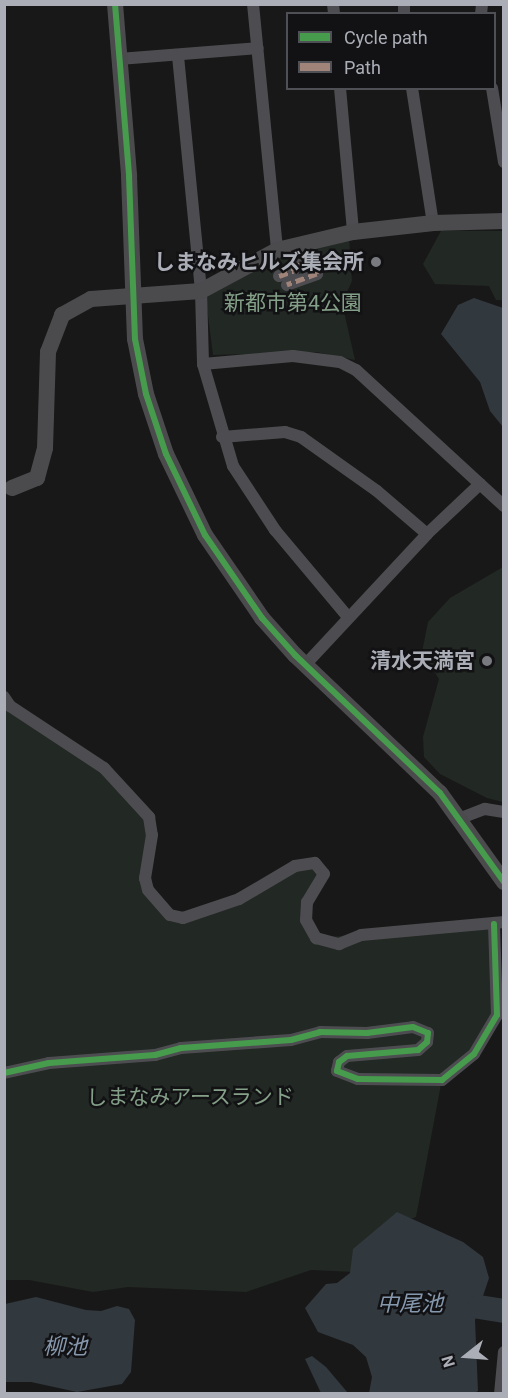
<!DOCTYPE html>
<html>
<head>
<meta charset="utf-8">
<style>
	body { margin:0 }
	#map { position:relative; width:508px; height:1398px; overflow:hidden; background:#181818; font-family:Roboto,"Noto Sans JP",sans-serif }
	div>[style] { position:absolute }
	.green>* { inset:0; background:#222823 }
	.water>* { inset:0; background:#31383e }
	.river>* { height:24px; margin:-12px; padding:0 12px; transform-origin:12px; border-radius:12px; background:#31383e }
	.street>* { height:12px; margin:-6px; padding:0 6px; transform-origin:6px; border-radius:6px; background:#4d4d51 }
	.secondary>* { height:16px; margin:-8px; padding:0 8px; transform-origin:8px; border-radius:8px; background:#4b4b4e }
	.quiet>* { height:4.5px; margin-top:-2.25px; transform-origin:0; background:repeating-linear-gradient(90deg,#a18479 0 9px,transparent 0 13.5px) }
	.cycleway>* { height:6px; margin:-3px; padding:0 3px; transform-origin:3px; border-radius:3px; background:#469c4c }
	.dots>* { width:16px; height:16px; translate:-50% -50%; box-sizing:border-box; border:3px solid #121214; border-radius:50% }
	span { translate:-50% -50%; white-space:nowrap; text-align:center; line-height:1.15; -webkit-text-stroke:5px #121214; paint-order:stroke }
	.poi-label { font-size:21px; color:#abaeb7; font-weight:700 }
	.right { translate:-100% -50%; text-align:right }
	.park-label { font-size:21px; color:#84a088 }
	.water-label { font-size:22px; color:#8698ae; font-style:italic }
	.frame { position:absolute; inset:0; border:6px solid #abaeb7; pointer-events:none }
	.legend { position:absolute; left:286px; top:12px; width:210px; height:78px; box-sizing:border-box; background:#121214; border:2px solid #4f5055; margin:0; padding:8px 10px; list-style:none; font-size:18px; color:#abaeb7 }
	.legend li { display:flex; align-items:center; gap:12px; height:30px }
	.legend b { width:30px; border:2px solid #4f5055 }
	.north { position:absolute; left:436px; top:1326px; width:60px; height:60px; -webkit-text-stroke:4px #121214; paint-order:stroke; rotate:253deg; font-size:16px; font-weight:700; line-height:24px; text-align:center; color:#abaeb7 }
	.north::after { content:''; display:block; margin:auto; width:21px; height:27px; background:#abaeb7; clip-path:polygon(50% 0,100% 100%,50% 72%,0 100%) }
</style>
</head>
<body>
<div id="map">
	<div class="green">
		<div style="clip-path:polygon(441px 231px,503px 231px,503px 300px,496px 300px,489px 286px,435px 284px,423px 264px)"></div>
		<div style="clip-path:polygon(349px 237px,352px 281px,342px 303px,355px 360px,316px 352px,213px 355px,205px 292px,278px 255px)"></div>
		<div style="clip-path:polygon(503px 567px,503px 802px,487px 798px,440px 774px,424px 757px,423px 737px,439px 679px,422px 652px,428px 622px,450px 598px)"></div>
		<div style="clip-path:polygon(4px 694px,10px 706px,114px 779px,149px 817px,145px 878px,170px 915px,212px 908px,315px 863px,323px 873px,307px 902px,316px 938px,494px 924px,497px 1015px,474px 1054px,442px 1079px,416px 1217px,399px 1223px,375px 1273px,311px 1270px,246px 1292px,128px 1287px,93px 1292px,29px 1280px,5px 1280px)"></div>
	</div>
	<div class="water">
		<div style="clip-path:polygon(474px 298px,503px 308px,503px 427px,490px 411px,480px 382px,441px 334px,458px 305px)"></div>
		<div style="clip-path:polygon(397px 1212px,463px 1242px,483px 1257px,489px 1278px,475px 1320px,478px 1391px,474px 1393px,369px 1393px,372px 1377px,366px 1357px,353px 1345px,318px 1332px,305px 1308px,326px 1284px,337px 1283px,350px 1273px,353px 1249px)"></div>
		<div style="clip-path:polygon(36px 1297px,86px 1310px,101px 1311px,117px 1306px,129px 1309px,135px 1320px,131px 1372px,122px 1384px,77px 1392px,31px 1382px,5px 1382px,5px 1304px)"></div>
		<div style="clip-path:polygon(312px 1356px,326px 1367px,348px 1393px,321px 1393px,305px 1359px)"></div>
	</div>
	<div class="river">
		<div style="left:479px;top:1307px;width:25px;rotate:9deg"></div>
	</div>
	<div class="street">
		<div style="left:253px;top:4px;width:247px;rotate:84.4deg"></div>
		<div style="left:333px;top:4px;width:10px;rotate:84deg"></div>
		<div style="left:404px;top:4px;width:10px;rotate:90deg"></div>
		<div style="left:481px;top:14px;width:10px;rotate:-84deg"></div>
		<div style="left:178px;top:56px;width:236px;rotate:84.4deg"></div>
		<div style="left:201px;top:291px;width:73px;rotate:88.4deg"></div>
		<div style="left:203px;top:364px;width:90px;rotate:-5.1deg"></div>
		<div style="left:293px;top:356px;width:47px;rotate:7.3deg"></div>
		<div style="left:340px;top:362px;width:18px;rotate:27deg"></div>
		<div style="left:356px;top:370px;width:201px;rotate:42.6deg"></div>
		<div style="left:119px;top:59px;width:139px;rotate:-4.5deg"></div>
		<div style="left:340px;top:88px;width:145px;rotate:84.8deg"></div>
		<div style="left:412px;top:88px;width:137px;rotate:81.2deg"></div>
		<div style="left:492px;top:88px;width:75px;rotate:80.8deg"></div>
		<div style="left:279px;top:276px;width:15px;rotate:-20deg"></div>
		<div style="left:293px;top:271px;width:6px;rotate:-81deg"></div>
		<div style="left:294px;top:265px;width:21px"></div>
		<div style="left:315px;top:265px;width:9px;rotate:77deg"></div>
		<div style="left:317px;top:274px;width:32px;rotate:160deg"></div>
		<div style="left:203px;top:364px;width:106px;rotate:73.6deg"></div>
		<div style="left:233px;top:466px;width:77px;rotate:56.7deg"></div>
		<div style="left:275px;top:530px;width:114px;rotate:50deg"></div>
		<div style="left:222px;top:437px;width:63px;rotate:-4.5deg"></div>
		<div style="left:285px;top:432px;width:17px;rotate:17deg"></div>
		<div style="left:301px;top:437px;width:93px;rotate:35.4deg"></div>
		<div style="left:377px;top:491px;width:66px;rotate:40.7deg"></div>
		<div style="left:305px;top:665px;width:179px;rotate:-47deg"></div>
		<div style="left:427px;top:534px;width:73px;rotate:-43.3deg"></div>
		<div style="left:4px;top:697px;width:11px;rotate:56deg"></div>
		<div style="left:10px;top:706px;width:113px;rotate:33.4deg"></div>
		<div style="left:104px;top:768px;width:67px;rotate:47.4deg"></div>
		<div style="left:149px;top:817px;width:18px;rotate:81deg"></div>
		<div style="left:152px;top:835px;width:44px;rotate:99.2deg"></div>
		<div style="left:145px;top:878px;width:12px;rotate:76deg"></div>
		<div style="left:148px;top:890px;width:33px;rotate:49deg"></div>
		<div style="left:170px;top:915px;width:13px;rotate:13deg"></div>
		<div style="left:183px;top:918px;width:59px;rotate:-18.7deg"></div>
		<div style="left:239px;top:899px;width:65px;rotate:-30.5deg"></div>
		<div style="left:295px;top:866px;width:20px;rotate:-9deg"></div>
		<div style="left:315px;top:863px;width:14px;rotate:51deg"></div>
		<div style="left:324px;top:874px;width:33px;rotate:121deg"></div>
		<div style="left:307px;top:902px;width:18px;rotate:93deg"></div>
		<div style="left:306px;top:920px;width:21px;rotate:61deg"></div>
		<div style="left:316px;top:938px;width:24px;rotate:15deg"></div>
		<div style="left:339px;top:944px;width:24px;rotate:-22deg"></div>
		<div style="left:361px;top:935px;width:144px;rotate:-5.2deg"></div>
		<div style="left:461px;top:818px;width:26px;rotate:-21deg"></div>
		<div style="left:485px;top:809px;width:19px;rotate:9deg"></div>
		<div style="left:4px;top:1073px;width:46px;rotate:-12.5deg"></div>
		<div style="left:49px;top:1063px;width:106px;rotate:-4.3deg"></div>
		<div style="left:155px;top:1055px;width:27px;rotate:-15deg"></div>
		<div style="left:181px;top:1048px;width:110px;rotate:-4.2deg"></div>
		<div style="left:291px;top:1040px;width:30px;rotate:-15deg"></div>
		<div style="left:320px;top:1032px;width:47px;rotate:1.2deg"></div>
		<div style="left:367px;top:1033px;width:46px;rotate:-7.4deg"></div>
		<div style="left:413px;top:1027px;width:16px;rotate:22deg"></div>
		<div style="left:428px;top:1033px;width:9px;rotate:96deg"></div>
		<div style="left:427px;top:1042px;width:12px;rotate:138deg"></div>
		<div style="left:418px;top:1050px;width:71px;rotate:175.2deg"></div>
		<div style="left:347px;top:1056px;width:10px;rotate:143deg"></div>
		<div style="left:339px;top:1062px;width:9px;rotate:103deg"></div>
		<div style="left:337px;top:1071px;width:22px;rotate:21deg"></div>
		<div style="left:358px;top:1079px;width:84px;rotate:0.7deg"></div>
		<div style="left:442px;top:1080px;width:41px;rotate:-39.1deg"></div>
		<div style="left:474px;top:1054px;width:45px;rotate:-59.5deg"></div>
		<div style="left:497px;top:1015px;width:91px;rotate:-91.9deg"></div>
		<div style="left:500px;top:1394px;width:42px;rotate:-84.6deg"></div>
	</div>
	<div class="secondary">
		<div style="left:115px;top:4px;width:173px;rotate:85.3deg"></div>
		<div style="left:129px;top:176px;width:163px;rotate:87.9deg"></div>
		<div style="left:135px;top:339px;width:56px;rotate:78.7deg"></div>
		<div style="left:146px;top:394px;width:63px;rotate:71.6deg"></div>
		<div style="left:166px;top:454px;width:90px;rotate:64.3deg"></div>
		<div style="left:205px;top:535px;width:101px;rotate:55.5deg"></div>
		<div style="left:262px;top:618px;width:50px;rotate:48.3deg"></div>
		<div style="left:295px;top:655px;width:200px;rotate:43.6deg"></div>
		<div style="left:440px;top:793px;width:110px;rotate:54.3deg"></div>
		<div style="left:12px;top:488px;width:27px;rotate:-22deg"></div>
		<div style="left:37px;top:478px;width:31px;rotate:-75deg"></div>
		<div style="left:45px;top:448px;width:96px;rotate:-88.2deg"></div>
		<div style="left:48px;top:352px;width:40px;rotate:-69deg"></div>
		<div style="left:62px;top:315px;width:33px;rotate:-29deg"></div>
		<div style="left:91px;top:299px;width:110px;rotate:-4.2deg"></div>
		<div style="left:201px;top:291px;width:86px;rotate:-28.3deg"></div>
		<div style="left:277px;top:250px;width:78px;rotate:-13.3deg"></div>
		<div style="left:353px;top:232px;width:81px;rotate:-6.4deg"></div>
		<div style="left:433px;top:223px;width:71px;rotate:-1.6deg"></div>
	</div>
	<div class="quiet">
		<div style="left:279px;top:276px;width:15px;rotate:-20deg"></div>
		<div style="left:293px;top:271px;width:6px;rotate:-81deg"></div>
		<div style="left:294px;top:265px;width:21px"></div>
		<div style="left:315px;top:265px;width:9px;rotate:77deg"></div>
		<div style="left:317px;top:274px;width:32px;rotate:160deg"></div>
	</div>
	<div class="cycleway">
		<div style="left:115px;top:4px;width:173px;rotate:85.3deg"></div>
		<div style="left:129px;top:176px;width:163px;rotate:87.9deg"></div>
		<div style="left:135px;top:339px;width:56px;rotate:78.7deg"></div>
		<div style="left:146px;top:394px;width:63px;rotate:71.6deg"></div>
		<div style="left:166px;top:454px;width:90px;rotate:64.3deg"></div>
		<div style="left:205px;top:535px;width:101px;rotate:55.5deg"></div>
		<div style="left:262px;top:618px;width:50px;rotate:48.3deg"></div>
		<div style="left:295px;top:655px;width:200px;rotate:43.6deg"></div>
		<div style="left:440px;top:793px;width:110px;rotate:54.3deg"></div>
		<div style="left:4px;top:1073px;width:46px;rotate:-12.5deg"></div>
		<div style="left:49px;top:1063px;width:106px;rotate:-4.3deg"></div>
		<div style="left:155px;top:1055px;width:27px;rotate:-15deg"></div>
		<div style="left:181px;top:1048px;width:110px;rotate:-4.2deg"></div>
		<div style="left:291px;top:1040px;width:30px;rotate:-15deg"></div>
		<div style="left:320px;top:1032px;width:47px;rotate:1.2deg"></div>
		<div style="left:367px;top:1033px;width:46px;rotate:-7.4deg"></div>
		<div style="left:413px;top:1027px;width:16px;rotate:22deg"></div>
		<div style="left:428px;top:1033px;width:9px;rotate:96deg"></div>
		<div style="left:427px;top:1042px;width:12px;rotate:138deg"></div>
		<div style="left:418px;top:1050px;width:71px;rotate:175.2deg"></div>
		<div style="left:347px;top:1056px;width:10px;rotate:143deg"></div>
		<div style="left:339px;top:1062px;width:9px;rotate:103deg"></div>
		<div style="left:337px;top:1071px;width:22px;rotate:21deg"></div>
		<div style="left:358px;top:1079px;width:84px;rotate:0.7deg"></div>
		<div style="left:442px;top:1080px;width:41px;rotate:-39.1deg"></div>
		<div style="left:474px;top:1054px;width:45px;rotate:-59.5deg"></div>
		<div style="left:497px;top:1015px;width:91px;rotate:-91.9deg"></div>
	</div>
	<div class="dots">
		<div style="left:376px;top:262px;background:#787a7f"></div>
		<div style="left:487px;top:661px;background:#787a7f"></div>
	</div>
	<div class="poi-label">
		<span class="right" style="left:364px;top:262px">しまなみヒルズ集会所</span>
		<span class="right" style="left:475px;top:661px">清水天満宮</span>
	</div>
	<div class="park-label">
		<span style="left:293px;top:303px">新都市第4公園</span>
		<span style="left:190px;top:1097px">しまなみアースランド</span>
	</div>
	<div class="water-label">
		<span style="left:410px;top:1304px">中尾池</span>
		<span style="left:65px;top:1347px">柳池</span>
	</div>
	<div class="frame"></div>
	<ul class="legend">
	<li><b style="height:8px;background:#469c4c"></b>Cycle path</li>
	<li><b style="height:8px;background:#a18479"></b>Path</li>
	</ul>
	<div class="north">N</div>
</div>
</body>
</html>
